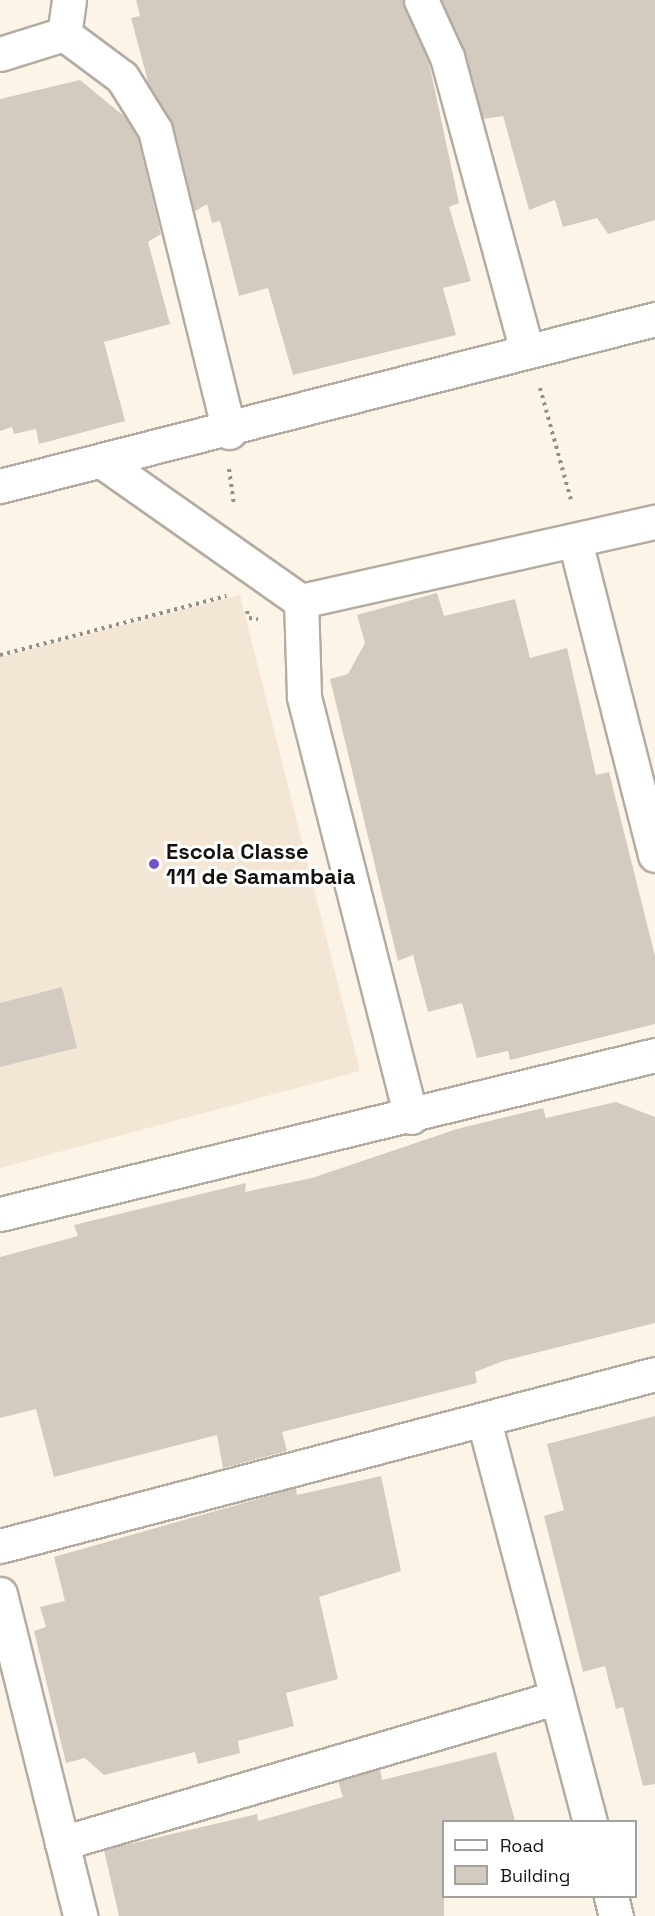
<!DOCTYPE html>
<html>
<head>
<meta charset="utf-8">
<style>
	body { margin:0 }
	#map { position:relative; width:655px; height:1916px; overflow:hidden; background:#fdf4e8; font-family:"Space Grotesk",sans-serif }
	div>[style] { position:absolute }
	.built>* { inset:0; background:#f4e6d4 }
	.building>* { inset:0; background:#d4cbc0 }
	.path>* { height:4px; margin-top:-2px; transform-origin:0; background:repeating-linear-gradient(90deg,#958e86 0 3px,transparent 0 7.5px) }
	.roads { filter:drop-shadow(2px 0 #b4aca1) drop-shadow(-2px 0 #b4aca1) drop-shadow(0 2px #b4aca1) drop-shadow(0 -2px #b4aca1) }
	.street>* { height:33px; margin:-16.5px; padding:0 16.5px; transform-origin:16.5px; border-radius:16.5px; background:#fff }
	.dots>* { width:16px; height:16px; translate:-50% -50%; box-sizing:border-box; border:3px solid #fff; border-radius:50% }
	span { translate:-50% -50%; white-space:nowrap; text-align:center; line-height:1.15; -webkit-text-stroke:6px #fff; paint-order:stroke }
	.poi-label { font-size:22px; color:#16130f; font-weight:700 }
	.left { translate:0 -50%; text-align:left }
	.legend { position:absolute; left:442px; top:1820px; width:195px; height:78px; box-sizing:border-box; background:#fff; border:2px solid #a2a19f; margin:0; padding:8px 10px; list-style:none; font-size:18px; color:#16130f }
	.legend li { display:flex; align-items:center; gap:12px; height:30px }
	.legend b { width:30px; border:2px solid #a2a19f }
</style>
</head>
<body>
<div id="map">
	<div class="built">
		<div style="clip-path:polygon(240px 595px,360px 1071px,0 1168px,0 657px)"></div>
	</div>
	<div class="building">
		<div style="clip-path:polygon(136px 0,403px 0,429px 63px,459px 203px,449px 207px,471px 281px,443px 288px,456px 335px,293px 375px,268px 288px,239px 296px,220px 221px,212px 223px,207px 204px,194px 212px,173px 125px,149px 85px,131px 18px,140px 16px)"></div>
		<div style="clip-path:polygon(442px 0,655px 0,655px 220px,608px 234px,597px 218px,563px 227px,555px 200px,529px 210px,503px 116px,483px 119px,465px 52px)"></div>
		<div style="clip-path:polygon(80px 80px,125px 117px,138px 137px,161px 234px,148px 242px,170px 324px,104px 342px,125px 421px,39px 444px,36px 429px,14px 434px,12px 427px,0 431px,0 99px)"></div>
		<div style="clip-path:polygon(437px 593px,444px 616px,515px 599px,530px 658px,567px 648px,596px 775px,609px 772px,655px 956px,655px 1024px,510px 1060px,508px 1051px,477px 1058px,462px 1003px,428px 1012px,413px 955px,398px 961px,330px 679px,348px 674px,365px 643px,357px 615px)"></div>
		<div style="clip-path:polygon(62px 987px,77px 1048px,0 1067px,0 1003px)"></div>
		<div style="clip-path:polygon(616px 1102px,655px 1117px,655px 1323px,503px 1361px,475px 1372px,477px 1383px,282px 1432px,287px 1451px,223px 1468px,217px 1435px,54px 1477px,36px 1409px,0 1418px,0 1257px,78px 1236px,74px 1225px,246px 1183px,245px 1192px,312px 1178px,457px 1129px,543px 1108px,546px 1118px)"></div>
		<div style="clip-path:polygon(655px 1416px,655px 1784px,643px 1786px,623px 1707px,616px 1709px,605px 1666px,583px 1672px,544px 1516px,564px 1510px,547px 1444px)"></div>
		<div style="clip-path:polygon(381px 1476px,401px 1571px,319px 1597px,338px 1679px,286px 1693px,294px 1726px,238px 1741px,240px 1753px,198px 1764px,195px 1752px,104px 1775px,85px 1758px,66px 1763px,34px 1631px,46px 1627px,40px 1607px,65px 1601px,54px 1557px,296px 1488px,297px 1495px)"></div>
		<div style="clip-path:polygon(496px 1752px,515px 1821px,444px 1821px,444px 1916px,119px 1916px,104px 1850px,257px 1814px,258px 1821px,343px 1797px,338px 1781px,380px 1769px,382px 1780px)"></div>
	</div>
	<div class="path">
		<div style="left:540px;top:388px;width:119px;rotate:74.5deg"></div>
		<div style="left:229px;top:469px;width:37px;rotate:82deg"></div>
		<div style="left:247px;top:611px;width:7px;rotate:74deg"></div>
		<div style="left:249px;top:618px;width:9px;rotate:6deg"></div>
		<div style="left:0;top:655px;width:234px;rotate:-14.6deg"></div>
	</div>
	<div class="roads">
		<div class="street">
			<div style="left:69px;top:0;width:34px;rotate:98deg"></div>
			<div style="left:64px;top:34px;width:72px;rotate:36.6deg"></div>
			<div style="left:122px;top:77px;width:62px;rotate:58.1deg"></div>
			<div style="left:155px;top:130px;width:311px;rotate:76.2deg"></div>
			<div style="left:421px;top:0;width:63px;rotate:65.5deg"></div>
			<div style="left:447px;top:57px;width:302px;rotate:74.8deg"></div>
			<div style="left:0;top:54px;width:67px;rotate:-17.4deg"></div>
			<div style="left:103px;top:462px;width:242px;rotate:35.1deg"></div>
			<div style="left:0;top:486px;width:676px;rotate:-14.3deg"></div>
			<div style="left:575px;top:541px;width:324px;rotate:75.7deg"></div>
			<div style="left:411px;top:1117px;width:434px;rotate:-104.3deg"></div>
			<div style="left:304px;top:696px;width:95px;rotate:-91.8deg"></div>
			<div style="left:301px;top:601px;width:363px;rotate:-12.6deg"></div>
			<div style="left:0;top:1214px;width:674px;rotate:-13.64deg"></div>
			<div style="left:484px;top:1421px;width:415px;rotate:75.2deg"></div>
			<div style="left:0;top:1546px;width:677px;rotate:-14.71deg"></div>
			<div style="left:0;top:1594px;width:332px;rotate:76deg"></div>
			<div style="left:62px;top:1843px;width:514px;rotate:-16.39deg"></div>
			<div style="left:611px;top:1896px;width:21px;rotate:76deg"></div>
		</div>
	</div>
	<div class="dots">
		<div style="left:154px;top:864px;background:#7352cb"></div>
	</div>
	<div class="poi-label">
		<span class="left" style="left:166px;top:864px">Escola Classe<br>111 de Samambaia</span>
	</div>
	<ul class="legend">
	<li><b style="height:8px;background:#fff"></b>Road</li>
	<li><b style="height:16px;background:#d4cbc0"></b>Building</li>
	</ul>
</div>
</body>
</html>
